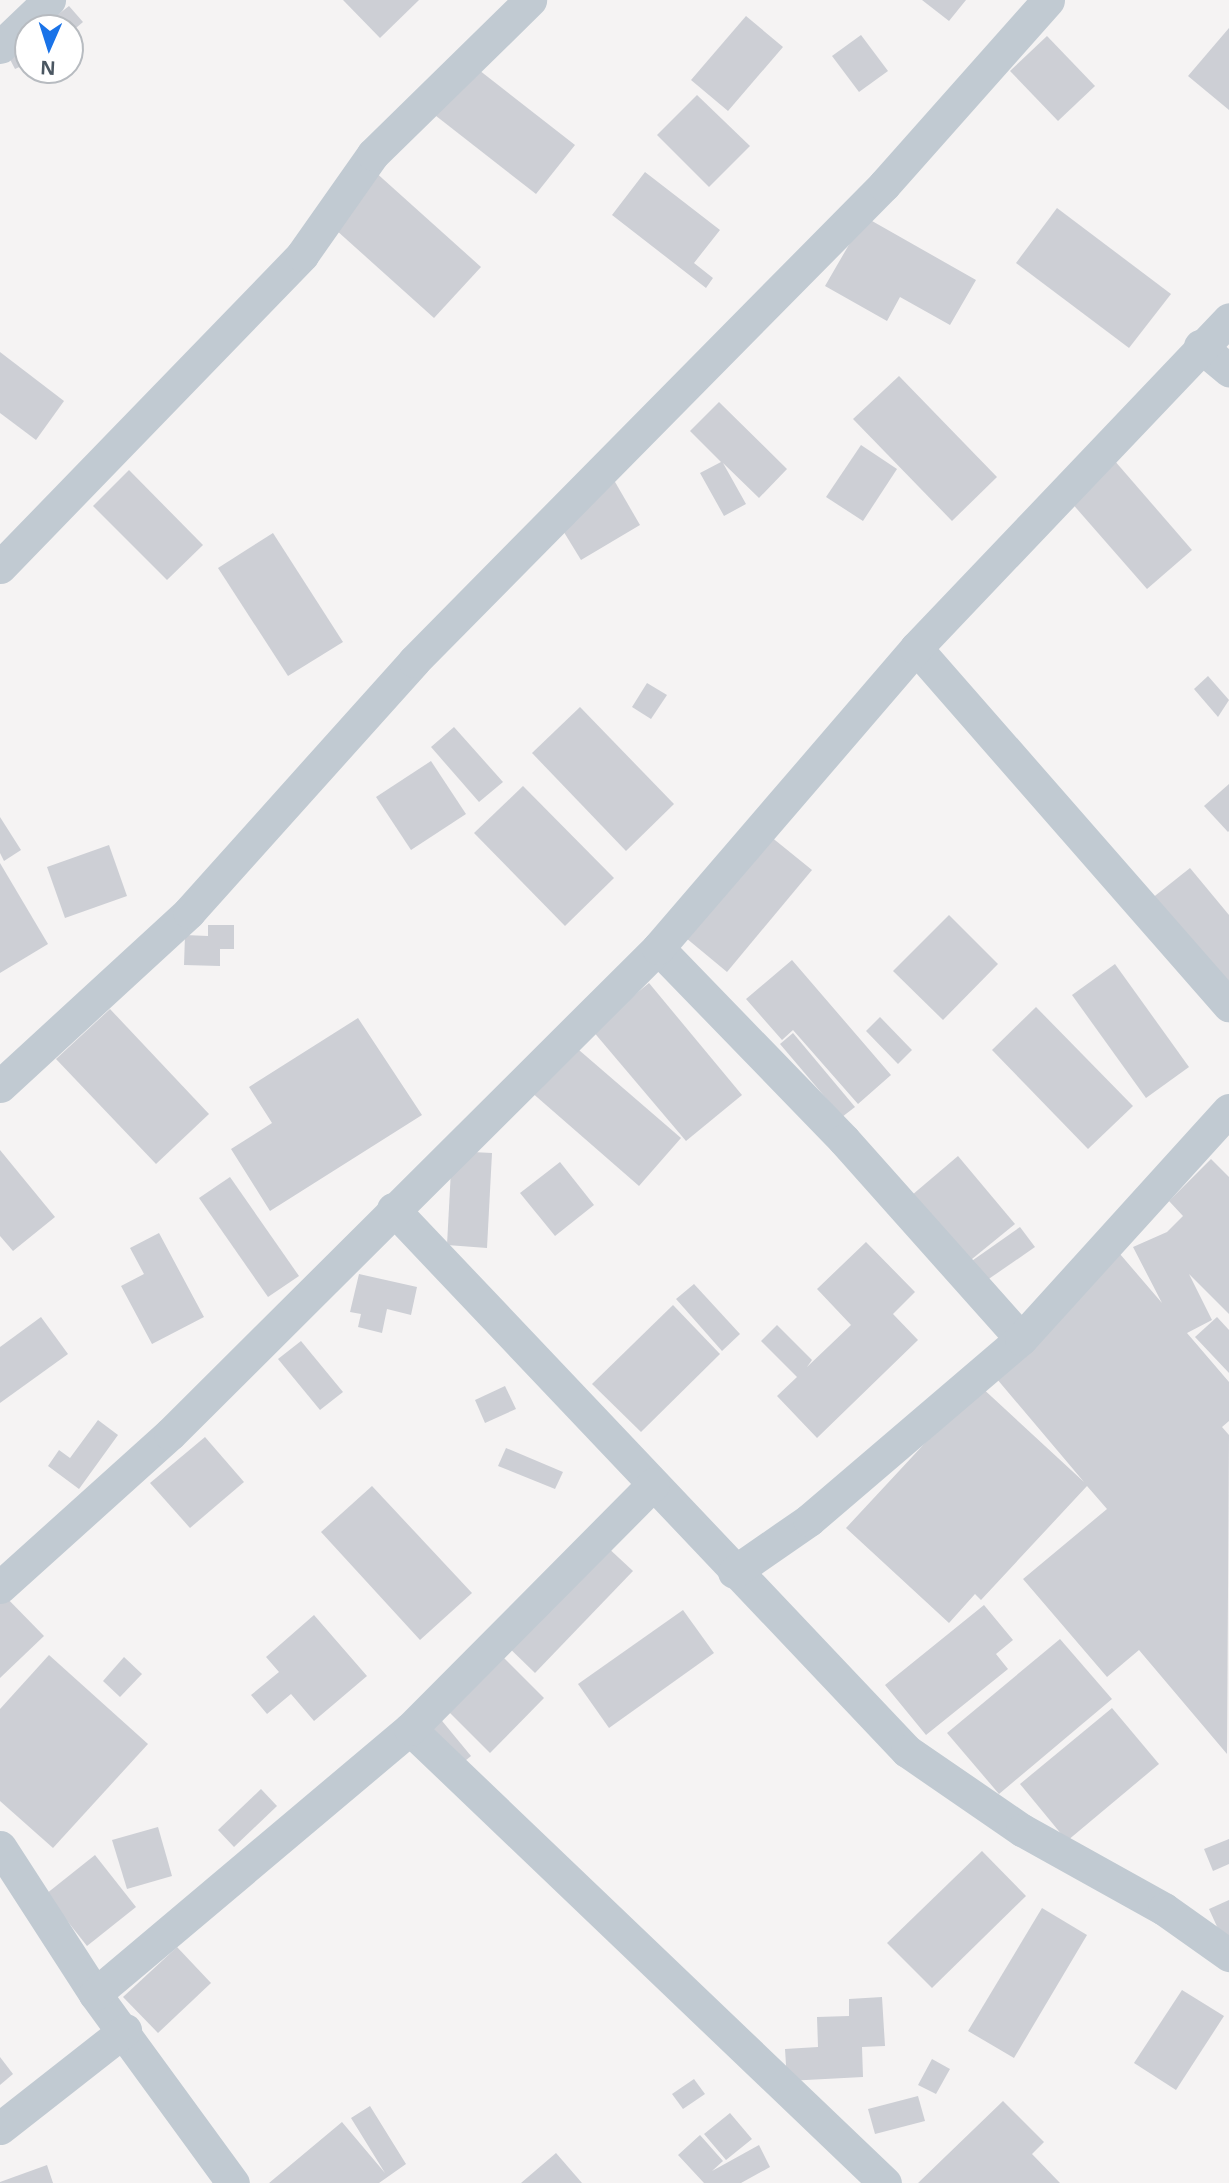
<!DOCTYPE html>
<html>
<head>
<meta charset="utf-8">
<style>
	body { margin:0 }
	#map { position:relative; width:1229px; height:2183px; overflow:hidden; background:#f5f3f3; font-family:"Open Sans",sans-serif }
	div>[style] { position:absolute }
	.building>* { inset:0; background:#cdcfd5 }
	.street>* { height:33px; margin:-16.5px; padding:0 16.5px; transform-origin:16.5px; border-radius:16.5px; background:#c1cad2 }
	span { translate:-50% -50%; white-space:nowrap; text-align:center; line-height:1.15; -webkit-text-stroke:5px #fff; paint-order:stroke }
	.north { position:absolute; left:14px; top:14px; width:70px; height:70px; box-sizing:border-box; background:#fff; border:2px solid #b7bbc0; border-radius:50%; rotate:183deg; font-size:19px; font-weight:700; line-height:28px; text-align:center; color:#4a5661 }
	.north::after { content:''; display:block; margin:auto; width:24px; height:32px; background:#1a73e8; clip-path:polygon(50% 0,100% 100%,50% 72%,0 100%) }
</style>
</head>
<body>
<div id="map">
	<div class="building">
		<div style="clip-path:polygon(343px 0,419px 0,380px 38px)"></div>
		<div style="clip-path:polygon(922px 0,966px 0,949px 21px)"></div>
		<div style="clip-path:polygon(69px 6px,83px 22px,70px 33px,70px 28px,41px 28px)"></div>
		<div style="clip-path:polygon(746px 16px,783px 47px,728px 111px,691px 80px)"></div>
		<div style="clip-path:polygon(1229px 28px,1229px 110px,1188px 76px)"></div>
		<div style="clip-path:polygon(28px 34px,28px 63px,15px 69px,3px 46px)"></div>
		<div style="clip-path:polygon(861px 35px,888px 71px,859px 92px,832px 56px)"></div>
		<div style="clip-path:polygon(1047px 36px,1095px 86px,1058px 121px,1010px 71px)"></div>
		<div style="clip-path:polygon(470px 63px,575px 145px,536px 194px,431px 112px)"></div>
		<div style="clip-path:polygon(697px 95px,750px 146px,709px 187px,657px 135px)"></div>
		<div style="clip-path:polygon(373px 170px,481px 267px,434px 318px,326px 221px)"></div>
		<div style="clip-path:polygon(645px 172px,720px 230px,694px 263px,713px 278px,706px 288px,612px 215px)"></div>
		<div style="clip-path:polygon(1057px 208px,1171px 294px,1129px 348px,1016px 263px)"></div>
		<div style="clip-path:polygon(865px 217px,976px 280px,950px 325px,900px 297px,887px 321px,825px 286px)"></div>
		<div style="clip-path:polygon(0 352px,64px 401px,36px 440px,0 413px)"></div>
		<div style="clip-path:polygon(899px 376px,997px 477px,952px 521px,853px 419px)"></div>
		<div style="clip-path:polygon(719px 402px,787px 469px,759px 498px,723px 463px,746px 504px,724px 516px,700px 473px,721px 462px,690px 431px)"></div>
		<div style="clip-path:polygon(861px 445px,897px 469px,863px 521px,826px 497px)"></div>
		<div style="clip-path:polygon(1101px 445px,1192px 550px,1147px 589px,1056px 485px)"></div>
		<div style="clip-path:polygon(129px 470px,203px 545px,167px 580px,93px 506px)"></div>
		<div style="clip-path:polygon(611px 475px,640px 525px,581px 560px,551px 511px)"></div>
		<div style="clip-path:polygon(273px 533px,343px 642px,288px 676px,218px 568px)"></div>
		<div style="clip-path:polygon(1208px 676px,1229px 700px,1218px 717px,1194px 689px)"></div>
		<div style="clip-path:polygon(647px 683px,667px 695px,651px 719px,632px 707px)"></div>
		<div style="clip-path:polygon(580px 707px,674px 804px,626px 851px,532px 753px)"></div>
		<div style="clip-path:polygon(454px 727px,503px 782px,479px 802px,431px 747px)"></div>
		<div style="clip-path:polygon(431px 761px,466px 814px,411px 850px,376px 797px)"></div>
		<div style="clip-path:polygon(1229px 784px,1229px 831px,1228px 832px,1204px 806px)"></div>
		<div style="clip-path:polygon(523px 786px,614px 878px,565px 926px,474px 833px)"></div>
		<div style="clip-path:polygon(0 817px,21px 850px,4px 861px,0 853px)"></div>
		<div style="clip-path:polygon(759px 827px,812px 870px,727px 972px,674px 928px)"></div>
		<div style="clip-path:polygon(109px 845px,127px 896px,65px 918px,47px 867px)"></div>
		<div style="clip-path:polygon(0 863px,48px 944px,0 973px)"></div>
		<div style="clip-path:polygon(1190px 868px,1229px 915px,1229px 1014px,1141px 907px)"></div>
		<div style="clip-path:polygon(949px 915px,998px 964px,943px 1020px,893px 971px)"></div>
		<div style="clip-path:polygon(208px 925px,234px 925px,234px 949px,220px 949px,220px 966px,184px 965px,185px 935px,208px 936px)"></div>
		<div style="clip-path:polygon(792px 960px,891px 1075px,858px 1104px,793px 1030px,782px 1040px,746px 999px)"></div>
		<div style="clip-path:polygon(1115px 964px,1189px 1067px,1146px 1098px,1072px 995px)"></div>
		<div style="clip-path:polygon(649px 983px,742px 1095px,686px 1141px,592px 1030px)"></div>
		<div style="clip-path:polygon(1036px 1007px,1133px 1106px,1088px 1149px,992px 1050px)"></div>
		<div style="clip-path:polygon(110px 1009px,209px 1114px,156px 1164px,56px 1059px)"></div>
		<div style="clip-path:polygon(880px 1017px,912px 1050px,898px 1064px,866px 1031px)"></div>
		<div style="clip-path:polygon(358px 1018px,422px 1115px,270px 1211px,231px 1149px,272px 1123px,249px 1087px)"></div>
		<div style="clip-path:polygon(793px 1033px,855px 1107px,842px 1117px,780px 1044px)"></div>
		<div style="clip-path:polygon(572px 1044px,681px 1138px,639px 1186px,530px 1091px)"></div>
		<div style="clip-path:polygon(0 1150px,55px 1217px,13px 1251px,0 1236px)"></div>
		<div style="clip-path:polygon(452px 1151px,492px 1153px,487px 1248px,447px 1245px)"></div>
		<div style="clip-path:polygon(958px 1156px,1015px 1224px,961px 1268px,905px 1201px)"></div>
		<div style="clip-path:polygon(1211px 1159px,1229px 1177px,1229px 1314px,1189px 1274px,1212px 1320px,1187px 1333px,1229px 1382px,1229px 1421px,1222px 1427px,1229px 1435px,1227px 1754px,1139px 1650px,1107px 1677px,1023px 1579px,1107px 1509px,1087px 1486px,981px 1600px,975px 1594px,949px 1623px,846px 1528px,979px 1385px,1084px 1482px,986px 1366px,1120px 1254px,1162px 1303px,1133px 1247px,1167px 1232px,1183px 1216px,1169px 1201px)"></div>
		<div style="clip-path:polygon(560px 1162px,594px 1205px,555px 1236px,520px 1193px)"></div>
		<div style="clip-path:polygon(230px 1177px,299px 1276px,268px 1297px,199px 1198px)"></div>
		<div style="clip-path:polygon(1020px 1227px,1035px 1247px,980px 1285px,966px 1265px)"></div>
		<div style="clip-path:polygon(159px 1233px,204px 1317px,152px 1344px,121px 1286px,144px 1274px,130px 1248px)"></div>
		<div style="clip-path:polygon(866px 1242px,915px 1292px,893px 1314px,918px 1340px,817px 1438px,777px 1396px,797px 1377px,761px 1341px,777px 1325px,812px 1360px,807px 1367px,851px 1325px,817px 1289px)"></div>
		<div style="clip-path:polygon(359px 1274px,417px 1287px,411px 1315px,387px 1309px,382px 1333px,358px 1327px,361px 1314px,350px 1312px)"></div>
		<div style="clip-path:polygon(694px 1284px,740px 1334px,722px 1351px,676px 1299px)"></div>
		<div style="clip-path:polygon(673px 1305px,720px 1354px,641px 1432px,592px 1384px)"></div>
		<div style="clip-path:polygon(41px 1317px,68px 1354px,0 1403px,0 1347px)"></div>
		<div style="clip-path:polygon(1217px 1317px,1229px 1330px,1229px 1373px,1195px 1337px)"></div>
		<div style="clip-path:polygon(301px 1341px,343px 1392px,320px 1410px,278px 1359px)"></div>
		<div style="clip-path:polygon(505px 1386px,516px 1409px,485px 1423px,475px 1400px)"></div>
		<div style="clip-path:polygon(98px 1420px,118px 1435px,79px 1489px,48px 1466px,59px 1450px,70px 1458px)"></div>
		<div style="clip-path:polygon(205px 1437px,244px 1482px,190px 1528px,150px 1483px)"></div>
		<div style="clip-path:polygon(506px 1448px,563px 1472px,555px 1489px,498px 1466px)"></div>
		<div style="clip-path:polygon(372px 1486px,472px 1593px,420px 1640px,321px 1532px)"></div>
		<div style="clip-path:polygon(590px 1531px,633px 1571px,535px 1673px,493px 1632px)"></div>
		<div style="clip-path:polygon(0 1591px,44px 1636px,0 1678px)"></div>
		<div style="clip-path:polygon(984px 1605px,1013px 1640px,996px 1654px,1008px 1669px,926px 1735px,885px 1685px)"></div>
		<div style="clip-path:polygon(683px 1610px,714px 1653px,609px 1728px,578px 1684px)"></div>
		<div style="clip-path:polygon(314px 1615px,367px 1676px,314px 1721px,291px 1694px,267px 1714px,251px 1695px,279px 1672px,266px 1657px)"></div>
		<div style="clip-path:polygon(1060px 1639px,1112px 1699px,999px 1794px,947px 1733px)"></div>
		<div style="clip-path:polygon(49px 1655px,148px 1744px,53px 1848px,0 1801px,0 1709px)"></div>
		<div style="clip-path:polygon(502px 1656px,544px 1698px,490px 1753px,447px 1710px)"></div>
		<div style="clip-path:polygon(124px 1657px,142px 1674px,120px 1697px,103px 1681px)"></div>
		<div style="clip-path:polygon(1112px 1708px,1159px 1764px,1067px 1841px,1020px 1784px)"></div>
		<div style="clip-path:polygon(438px 1716px,471px 1756px,454px 1770px,421px 1730px)"></div>
		<div style="clip-path:polygon(261px 1789px,277px 1806px,234px 1847px,218px 1830px)"></div>
		<div style="clip-path:polygon(158px 1827px,172px 1876px,127px 1889px,112px 1840px)"></div>
		<div style="clip-path:polygon(1229px 1839px,1229px 1864px,1213px 1871px,1204px 1849px)"></div>
		<div style="clip-path:polygon(982px 1851px,1026px 1896px,932px 1988px,887px 1943px)"></div>
		<div style="clip-path:polygon(95px 1855px,136px 1907px,87px 1946px,46px 1894px)"></div>
		<div style="clip-path:polygon(1229px 1900px,1229px 1942px,1225px 1944px,1209px 1909px)"></div>
		<div style="clip-path:polygon(1042px 1908px,1087px 1935px,1014px 2058px,968px 2031px)"></div>
		<div style="clip-path:polygon(177px 1947px,211px 1983px,158px 2033px,123px 1997px)"></div>
		<div style="clip-path:polygon(1182px 1990px,1224px 2016px,1176px 2090px,1134px 2063px)"></div>
		<div style="clip-path:polygon(882px 1997px,885px 2046px,862px 2047px,863px 2077px,787px 2081px,785px 2049px,818px 2047px,817px 2017px,849px 2016px,849px 1999px)"></div>
		<div style="clip-path:polygon(0 2057px,13px 2074px,0 2085px)"></div>
		<div style="clip-path:polygon(932px 2059px,950px 2069px,936px 2094px,918px 2085px)"></div>
		<div style="clip-path:polygon(694px 2079px,705px 2094px,683px 2109px,672px 2094px)"></div>
		<div style="clip-path:polygon(918px 2096px,925px 2121px,875px 2134px,868px 2109px)"></div>
		<div style="clip-path:polygon(1003px 2101px,1044px 2142px,1032px 2154px,1060px 2183px,918px 2183px)"></div>
		<div style="clip-path:polygon(370px 2106px,406px 2164px,379px 2183px,269px 2183px,342px 2122px,385px 2173px,351px 2118px)"></div>
		<div style="clip-path:polygon(730px 2113px,752px 2139px,726px 2160px,704px 2134px)"></div>
		<div style="clip-path:polygon(700px 2135px,723px 2161px,712px 2171px,759px 2145px,770px 2167px,741px 2183px,704px 2183px,678px 2155px)"></div>
		<div style="clip-path:polygon(556px 2153px,582px 2183px,521px 2183px)"></div>
		<div style="clip-path:polygon(47px 2165px,53px 2183px,0 2183px,0 2182px)"></div>
	</div>
	<div class="street">
		<div style="left:0;top:47px;width:68px;rotate:-43.8deg"></div>
		<div style="left:1200px;top:346px;width:38px;rotate:40deg"></div>
		<div style="left:0;top:567px;width:434px;rotate:-45.9deg"></div>
		<div style="left:302px;top:255px;width:123px;rotate:-54.9deg"></div>
		<div style="left:373px;top:154px;width:220px;rotate:-44.4deg"></div>
		<div style="left:916px;top:648px;width:475px;rotate:48.8deg"></div>
		<div style="left:658px;top:948px;width:267px;rotate:45.9deg"></div>
		<div style="left:844px;top:1140px;width:266px;rotate:48.3deg"></div>
		<div style="left:0;top:1086px;width:257px;rotate:-42.6deg"></div>
		<div style="left:189px;top:912px;width:337px;rotate:-48.1deg"></div>
		<div style="left:414px;top:661px;width:669px;rotate:-45.36deg"></div>
		<div style="left:884px;top:185px;width:247px;rotate:-48.4deg"></div>
		<div style="left:393px;top:1209px;width:747px;rotate:46.52deg"></div>
		<div style="left:907px;top:1751px;width:140px;rotate:34.5deg"></div>
		<div style="left:1022px;top:1830px;width:162px;rotate:29.1deg"></div>
		<div style="left:1164px;top:1909px;width:80px;rotate:35.3deg"></div>
		<div style="left:734px;top:1572px;width:91px;rotate:-34.7deg"></div>
		<div style="left:809px;top:1520px;width:279px;rotate:-40.5deg"></div>
		<div style="left:1021px;top:1339px;width:309px;rotate:-47.8deg"></div>
		<div style="left:0;top:1587px;width:229px;rotate:-42deg"></div>
		<div style="left:170px;top:1434px;width:689px;rotate:-44.88deg"></div>
		<div style="left:658px;top:948px;width:396px;rotate:-49.3deg"></div>
		<div style="left:916px;top:648px;width:454px;rotate:-46.4deg"></div>
		<div style="left:410px;top:1729px;width:657px;rotate:43.71deg"></div>
		<div style="left:0;top:1847px;width:175px;rotate:57.1deg"></div>
		<div style="left:95px;top:1994px;width:234px;rotate:53.9deg"></div>
		<div style="left:95px;top:1994px;width:412px;rotate:-40.1deg"></div>
		<div style="left:410px;top:1729px;width:345px;rotate:-45.2deg"></div>
		<div style="left:0;top:2128px;width:159px;rotate:-38.1deg"></div>
	</div>
	<div class="north">N</div>
</div>
</body>
</html>
